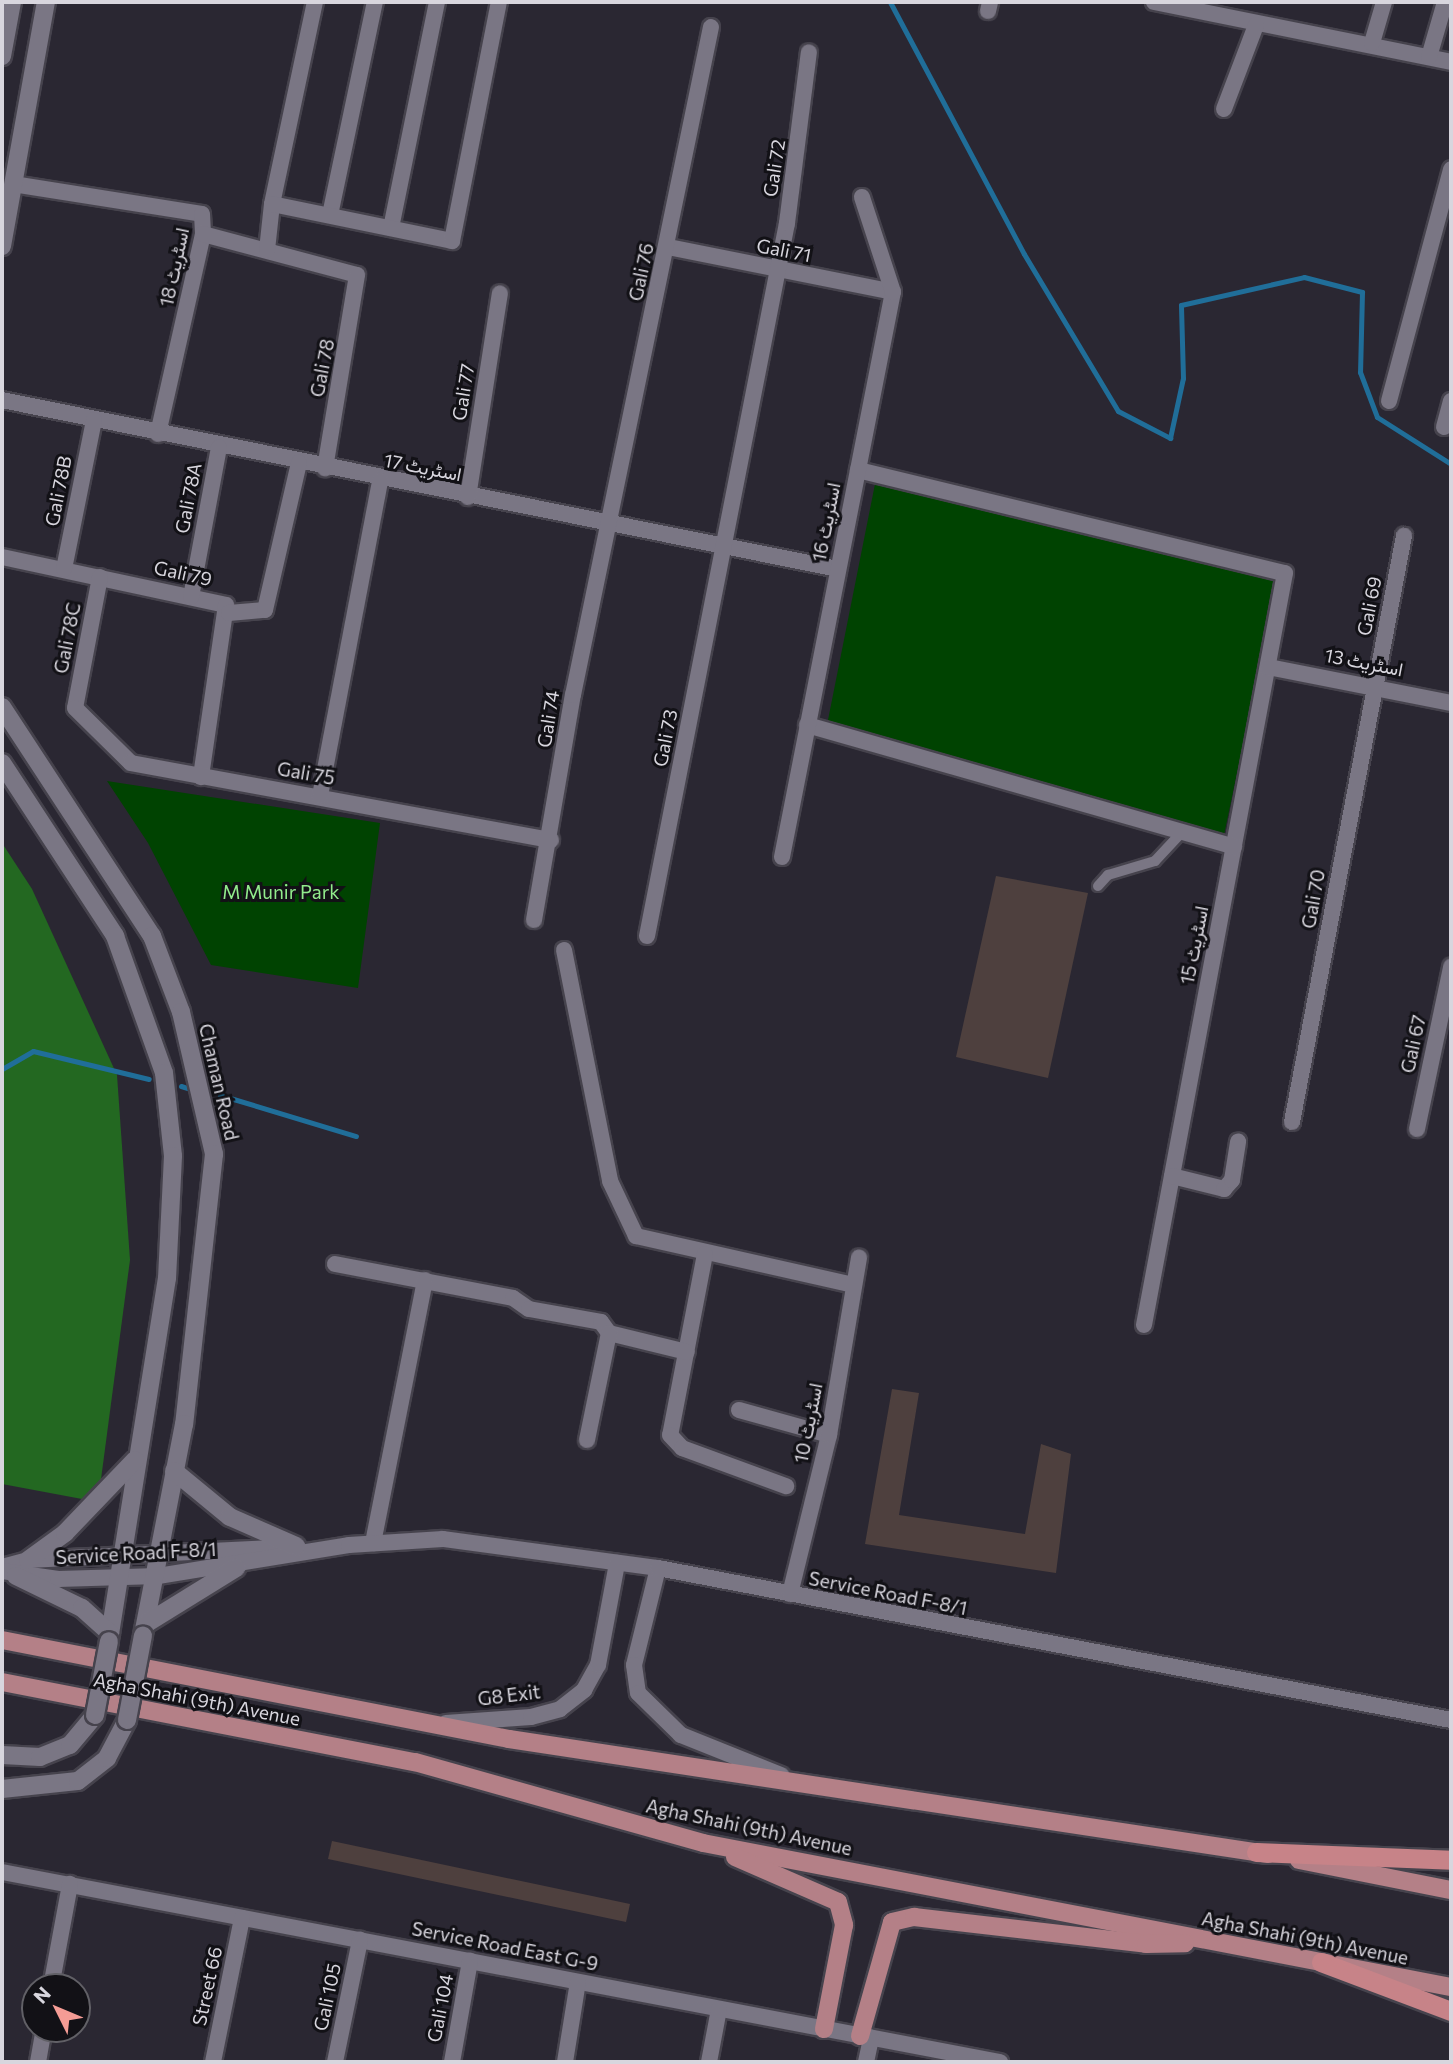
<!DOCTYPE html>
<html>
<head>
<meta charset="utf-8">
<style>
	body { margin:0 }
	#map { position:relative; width:1453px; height:2064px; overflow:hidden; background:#2a2732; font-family:Commissioner,Vazirmatn,sans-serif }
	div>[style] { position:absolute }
	.green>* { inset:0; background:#004301 }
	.forest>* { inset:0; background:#236821 }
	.stream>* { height:5px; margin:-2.5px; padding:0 2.5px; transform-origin:2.5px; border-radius:2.5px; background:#206e99 }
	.building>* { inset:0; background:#4e403e }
	.roads { filter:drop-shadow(2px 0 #46434d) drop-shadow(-2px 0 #46434d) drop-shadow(0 2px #46434d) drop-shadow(0 -2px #46434d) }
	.pedestrian>* { height:10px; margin:-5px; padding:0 5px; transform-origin:5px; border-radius:5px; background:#7a7684 }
	.minor>* { height:16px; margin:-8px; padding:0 8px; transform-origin:8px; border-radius:8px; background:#7a7684 }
	.tertiary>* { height:18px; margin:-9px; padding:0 9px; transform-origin:9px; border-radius:9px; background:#7a7684 }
	.primary>* { height:18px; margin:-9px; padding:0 9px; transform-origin:9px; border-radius:9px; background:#b48087 }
	.trunk>* { height:19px; margin:-9.5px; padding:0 9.5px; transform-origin:9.5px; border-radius:9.5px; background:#c78388 }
	.bridges { filter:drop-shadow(2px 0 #46434d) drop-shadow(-2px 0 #46434d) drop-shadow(0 2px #46434d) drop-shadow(0 -2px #46434d) }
	.tertiary-bridge>* { height:18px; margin:-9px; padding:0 9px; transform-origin:9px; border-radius:9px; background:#7a7684 }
	span { translate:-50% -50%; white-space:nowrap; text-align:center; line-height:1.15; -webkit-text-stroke:6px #121116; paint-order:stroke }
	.street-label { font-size:19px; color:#d8d6de }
	.park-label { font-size:19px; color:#92ec8c }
	.frame { position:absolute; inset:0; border:4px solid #d8d6de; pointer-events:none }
	.north { position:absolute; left:21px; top:1973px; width:70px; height:70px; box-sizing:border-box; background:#121116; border:2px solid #616066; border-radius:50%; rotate:313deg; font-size:19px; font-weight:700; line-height:28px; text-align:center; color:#d8d6de }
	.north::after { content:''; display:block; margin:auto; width:24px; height:32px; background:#f59c95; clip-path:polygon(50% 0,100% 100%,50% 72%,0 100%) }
</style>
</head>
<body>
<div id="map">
	<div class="green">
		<div style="clip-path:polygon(875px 484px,1278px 577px,1223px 840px,827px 725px)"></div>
		<div style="clip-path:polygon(107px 781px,380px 823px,358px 988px,211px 965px,148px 843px)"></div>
	</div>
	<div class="forest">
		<div style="clip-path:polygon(2px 843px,32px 889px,117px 1075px,130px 1260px,98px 1502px,2px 1484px)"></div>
	</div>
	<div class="stream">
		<div style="left:890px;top:2px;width:285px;rotate:62deg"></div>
		<div style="left:1024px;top:254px;width:183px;rotate:59.1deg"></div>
		<div style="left:1118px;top:411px;width:59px;rotate:27.4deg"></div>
		<div style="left:1170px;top:438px;width:61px;rotate:-77.8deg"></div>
		<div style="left:1183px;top:378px;width:73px;rotate:-91.6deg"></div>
		<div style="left:1181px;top:305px;width:126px;rotate:-12.8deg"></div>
		<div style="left:1304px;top:277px;width:60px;rotate:14.5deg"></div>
		<div style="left:1362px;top:292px;width:80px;rotate:91.4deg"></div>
		<div style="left:1360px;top:372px;width:48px;rotate:69.3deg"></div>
		<div style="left:1377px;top:417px;width:88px;rotate:32.4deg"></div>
		<div style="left:2px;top:1069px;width:36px;rotate:-30deg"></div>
		<div style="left:33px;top:1051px;width:119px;rotate:13.6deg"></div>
		<div style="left:181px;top:1086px;width:6px;rotate:18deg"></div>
		<div style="left:220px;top:1095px;width:142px;rotate:16.8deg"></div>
	</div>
	<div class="building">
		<div style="clip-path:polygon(996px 876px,1088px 893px,1048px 1078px,956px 1057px)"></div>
		<div style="clip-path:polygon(892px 1389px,919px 1393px,899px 1515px,1025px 1534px,1041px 1444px,1071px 1454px,1056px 1573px,865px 1544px)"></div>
		<div style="clip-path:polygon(332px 1841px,630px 1904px,626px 1922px,328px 1859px)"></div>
	</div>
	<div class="roads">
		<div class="pedestrian">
			<div style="left:1098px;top:886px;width:15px;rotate:-48deg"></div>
			<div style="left:1108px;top:875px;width:49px;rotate:-16.6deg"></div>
			<div style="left:1155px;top:861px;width:40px;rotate:-47deg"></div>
		</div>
		<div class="minor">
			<div style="left:1154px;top:2px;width:303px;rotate:11.4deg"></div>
			<div style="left:988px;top:11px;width:9px;rotate:-77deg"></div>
			<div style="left:1372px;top:43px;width:43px;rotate:-73.7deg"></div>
			<div style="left:1429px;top:57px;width:57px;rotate:-73.8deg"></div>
			<div style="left:1224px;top:109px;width:90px;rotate:-69.1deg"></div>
			<div style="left:13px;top:184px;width:191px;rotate:9deg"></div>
			<div style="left:202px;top:214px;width:20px;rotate:87deg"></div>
			<div style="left:203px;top:234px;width:205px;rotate:102.7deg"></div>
			<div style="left:272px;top:204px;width:207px;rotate:-78deg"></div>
			<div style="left:330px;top:215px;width:218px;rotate:-78.1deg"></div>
			<div style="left:391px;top:228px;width:231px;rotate:-78.5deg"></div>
			<div style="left:203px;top:234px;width:159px;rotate:14.9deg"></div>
			<div style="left:357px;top:275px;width:196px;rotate:99.4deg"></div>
			<div style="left:668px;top:247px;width:229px;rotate:11.3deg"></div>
			<div style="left:267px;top:250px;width:46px;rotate:-83.8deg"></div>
			<div style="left:272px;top:204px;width:184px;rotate:11.6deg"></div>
			<div style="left:452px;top:241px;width:244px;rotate:-78.9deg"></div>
			<div style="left:2px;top:400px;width:853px;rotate:11.43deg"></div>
			<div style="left:1389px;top:401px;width:240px;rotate:-75deg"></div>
			<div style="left:1444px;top:427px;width:27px;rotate:-75deg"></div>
			<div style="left:858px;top:470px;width:439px;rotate:13.6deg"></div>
			<div style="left:1285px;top:573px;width:765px;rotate:100.62deg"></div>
			<div style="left:468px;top:497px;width:206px;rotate:-81.1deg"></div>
			<div style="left:2px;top:557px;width:229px;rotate:12.1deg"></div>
			<div style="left:226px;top:605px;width:174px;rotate:98.3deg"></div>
			<div style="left:64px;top:569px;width:152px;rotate:-78.6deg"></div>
			<div style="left:100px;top:577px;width:133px;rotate:100.8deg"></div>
			<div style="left:75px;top:708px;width:78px;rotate:44.5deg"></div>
			<div style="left:131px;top:763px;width:427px;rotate:10.4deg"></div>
			<div style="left:191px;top:597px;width:152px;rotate:-79.4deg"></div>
			<div style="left:229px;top:613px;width:36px;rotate:-5deg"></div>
			<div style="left:265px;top:610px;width:151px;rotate:-77deg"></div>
			<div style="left:1268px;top:667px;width:187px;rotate:11.1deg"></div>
			<div style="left:807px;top:725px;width:444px;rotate:15.9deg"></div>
			<div style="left:320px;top:796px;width:321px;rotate:-79.2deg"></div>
			<div style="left:782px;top:857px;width:576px;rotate:-78.89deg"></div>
			<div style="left:893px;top:292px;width:100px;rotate:-108.1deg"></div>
			<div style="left:534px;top:920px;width:228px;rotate:-80.2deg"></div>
			<div style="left:573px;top:695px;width:682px;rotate:-78.33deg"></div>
			<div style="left:647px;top:936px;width:727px;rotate:-78.89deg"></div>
			<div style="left:787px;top:223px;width:172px;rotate:-82.7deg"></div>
			<div style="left:564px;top:950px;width:236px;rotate:78.7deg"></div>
			<div style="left:610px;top:1181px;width:61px;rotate:64.7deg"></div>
			<div style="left:636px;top:1236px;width:223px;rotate:12.7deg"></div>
			<div style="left:1292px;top:1122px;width:597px;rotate:-79.18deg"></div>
			<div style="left:1417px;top:1129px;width:166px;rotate:-78.1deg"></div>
			<div style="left:1172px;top:1176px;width:54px;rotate:14deg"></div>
			<div style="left:1224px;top:1189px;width:12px;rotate:-48deg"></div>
			<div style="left:1232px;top:1180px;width:39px;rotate:-81deg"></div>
			<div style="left:705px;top:1254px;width:184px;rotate:100.9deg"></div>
			<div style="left:670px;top:1435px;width:18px;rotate:47deg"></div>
			<div style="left:682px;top:1448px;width:111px;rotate:20.1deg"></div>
			<div style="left:335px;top:1264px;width:181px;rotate:10.8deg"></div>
			<div style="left:513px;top:1298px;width:19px;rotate:35deg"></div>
			<div style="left:529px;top:1309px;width:73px;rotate:10.2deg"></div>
			<div style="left:601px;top:1322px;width:14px;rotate:54deg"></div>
			<div style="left:609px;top:1333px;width:80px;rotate:13.7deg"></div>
			<div style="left:739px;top:1410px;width:93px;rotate:15.5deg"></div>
			<div style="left:587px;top:1440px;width:109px;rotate:-78.4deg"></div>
			<div style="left:373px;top:1543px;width:268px;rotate:-78.8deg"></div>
			<div style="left:2px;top:1567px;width:27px;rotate:-15deg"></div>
			<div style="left:28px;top:1560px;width:270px;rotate:-2.8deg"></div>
			<div style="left:658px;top:1568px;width:100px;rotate:103.9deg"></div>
			<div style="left:634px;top:1665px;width:28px;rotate:82deg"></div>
			<div style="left:638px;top:1693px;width:60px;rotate:44.3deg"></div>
			<div style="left:681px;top:1735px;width:108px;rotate:21.8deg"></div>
			<div style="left:2px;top:1571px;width:57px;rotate:8.1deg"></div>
			<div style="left:58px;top:1579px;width:100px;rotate:-1.7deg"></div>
			<div style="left:158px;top:1576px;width:193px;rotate:-9.2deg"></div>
			<div style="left:349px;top:1545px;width:94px;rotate:-3.7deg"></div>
			<div style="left:443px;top:1539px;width:217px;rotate:7.7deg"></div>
			<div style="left:658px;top:1568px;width:807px;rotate:10.85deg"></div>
			<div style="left:790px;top:1594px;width:164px;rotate:-76.2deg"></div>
			<div style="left:829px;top:1435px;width:180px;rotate:-80.4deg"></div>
			<div style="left:446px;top:1723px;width:85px;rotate:-4deg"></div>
			<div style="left:531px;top:1717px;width:30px;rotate:-15deg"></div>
			<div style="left:560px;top:1709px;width:31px;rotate:-38deg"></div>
			<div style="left:584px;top:1690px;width:29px;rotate:-61deg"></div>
			<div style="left:598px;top:1665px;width:104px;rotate:-79.4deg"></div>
			<div style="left:2px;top:1872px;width:1016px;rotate:10.78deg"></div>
			<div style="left:51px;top:1987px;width:105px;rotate:-79.5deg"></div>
			<div style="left:38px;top:2062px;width:34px;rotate:-80deg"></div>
			<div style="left:213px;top:2062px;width:147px;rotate:-78.6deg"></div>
			<div style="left:335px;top:2062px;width:125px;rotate:-78.4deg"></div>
			<div style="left:452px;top:2062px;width:103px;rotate:-79.9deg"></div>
			<div style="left:565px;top:2062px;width:81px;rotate:-80.8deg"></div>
			<div style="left:709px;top:2062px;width:54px;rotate:-79.3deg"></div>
			<div style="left:866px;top:2062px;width:25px;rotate:-78deg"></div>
		</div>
		<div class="tertiary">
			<div style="left:2px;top:56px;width:55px;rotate:-79.5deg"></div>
			<div style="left:2px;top:246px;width:248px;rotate:-79.8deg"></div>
			<div style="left:2px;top:707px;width:274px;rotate:56.8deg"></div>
			<div style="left:152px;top:936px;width:81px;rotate:69.1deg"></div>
			<div style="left:181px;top:1012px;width:146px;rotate:76.9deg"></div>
			<div style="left:214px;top:1154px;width:272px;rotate:96.3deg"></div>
			<div style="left:184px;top:1424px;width:215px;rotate:101deg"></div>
			<div style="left:2px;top:763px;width:207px;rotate:56.8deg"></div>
			<div style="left:115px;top:936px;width:145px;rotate:70.3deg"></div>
			<div style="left:164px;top:1073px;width:83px;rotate:83.8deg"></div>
			<div style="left:173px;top:1156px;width:122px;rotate:92.8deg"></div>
			<div style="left:167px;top:1278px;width:368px;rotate:99.1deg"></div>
			<div style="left:174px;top:1471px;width:72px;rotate:39.4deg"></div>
			<div style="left:230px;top:1517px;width:72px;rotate:23.7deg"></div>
			<div style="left:28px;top:1560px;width:46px;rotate:-36.1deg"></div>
			<div style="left:65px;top:1533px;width:101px;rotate:-46.2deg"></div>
			<div style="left:16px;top:1576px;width:73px;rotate:25.9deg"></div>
			<div style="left:82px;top:1608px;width:38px;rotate:42deg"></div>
			<div style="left:147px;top:1623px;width:105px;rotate:-31.7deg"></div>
			<div style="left:2px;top:1755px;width:38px;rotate:3deg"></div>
			<div style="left:40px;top:1757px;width:32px;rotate:-22deg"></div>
			<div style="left:70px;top:1745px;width:39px;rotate:-50deg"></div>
			<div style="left:2px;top:1789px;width:76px;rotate:-6deg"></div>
			<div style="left:78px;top:1781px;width:37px;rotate:-38deg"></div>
			<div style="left:107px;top:1758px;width:43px;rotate:-62.2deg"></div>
		</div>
		<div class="primary">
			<div style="left:2px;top:1640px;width:517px;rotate:11.05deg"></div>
			<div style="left:509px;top:1739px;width:768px;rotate:8.62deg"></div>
			<div style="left:2px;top:1682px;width:421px;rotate:11deg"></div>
			<div style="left:415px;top:1762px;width:299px;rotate:15.7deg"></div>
			<div style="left:703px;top:1843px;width:762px;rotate:10.9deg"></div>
			<div style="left:735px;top:1857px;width:112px;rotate:23.6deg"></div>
			<div style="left:838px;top:1902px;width:24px;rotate:75deg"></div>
			<div style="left:844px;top:1925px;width:106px;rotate:100.9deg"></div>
			<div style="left:1299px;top:1860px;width:155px;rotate:11.2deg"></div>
			<div style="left:860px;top:2036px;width:118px;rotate:-74.3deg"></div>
			<div style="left:892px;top:1922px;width:23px;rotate:-13deg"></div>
			<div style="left:914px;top:1917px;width:234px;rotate:6.6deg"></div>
			<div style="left:1146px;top:1944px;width:39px;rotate:-1deg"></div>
		</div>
		<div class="trunk">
			<div style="left:1256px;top:1852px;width:195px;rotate:2.3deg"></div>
			<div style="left:1321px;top:1962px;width:139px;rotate:20.7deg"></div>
		</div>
	</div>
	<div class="bridges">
		<div class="tertiary-bridge">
			<div style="left:95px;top:1715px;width:75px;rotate:-79.3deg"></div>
			<div style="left:127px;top:1720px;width:86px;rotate:-79.3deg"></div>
		</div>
	</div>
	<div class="street-label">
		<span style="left:774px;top:168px;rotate:-81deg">Gali 72</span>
		<span style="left:784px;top:250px;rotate:11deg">Gali 71</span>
		<span style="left:174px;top:267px;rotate:-78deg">اسٹریٹ 18</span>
		<span style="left:641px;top:272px;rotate:-78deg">Gali 76</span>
		<span style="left:322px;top:368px;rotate:-79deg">Gali 78</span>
		<span style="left:463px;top:392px;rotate:-81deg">Gali 77</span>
		<span style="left:423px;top:467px;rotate:11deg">اسٹریٹ 17</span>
		<span style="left:58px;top:491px;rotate:-79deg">Gali 78B</span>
		<span style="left:188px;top:498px;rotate:-79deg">Gali 78A</span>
		<span style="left:826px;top:522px;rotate:-79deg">اسٹریٹ 16</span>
		<span style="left:183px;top:573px;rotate:12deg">Gali 79</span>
		<span style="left:1369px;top:606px;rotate:-79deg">Gali 69</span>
		<span style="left:67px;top:638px;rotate:-79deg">Gali 78C</span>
		<span style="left:1364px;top:662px;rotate:11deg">اسٹریٹ 13</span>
		<span style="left:548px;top:719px;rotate:-81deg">Gali 74</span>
		<span style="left:665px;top:738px;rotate:-79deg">Gali 73</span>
		<span style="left:306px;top:773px;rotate:10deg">Gali 75</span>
		<span style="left:1313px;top:899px;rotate:-80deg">Gali 70</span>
		<span style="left:1194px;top:945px;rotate:-79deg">اسٹریٹ 15</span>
		<span style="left:1413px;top:1044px;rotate:-78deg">Gali 67</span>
		<span style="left:219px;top:1082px;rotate:77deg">Chaman Road</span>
		<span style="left:808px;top:1423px;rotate:-79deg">اسٹریٹ 10</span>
		<span style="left:136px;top:1553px;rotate:-3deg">Service Road F-8/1</span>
		<span style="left:888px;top:1593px;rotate:11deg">Service Road F-8/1</span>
		<span style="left:509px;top:1695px;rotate:-7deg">G8 Exit</span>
		<span style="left:197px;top:1699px;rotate:11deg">Agha Shahi (9th) Avenue</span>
		<span style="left:749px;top:1827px;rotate:12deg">Agha Shahi (9th) Avenue</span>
		<span style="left:1305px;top:1938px;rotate:11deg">Agha Shahi (9th) Avenue</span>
		<span style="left:505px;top:1946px;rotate:11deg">Service Road East G-9</span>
		<span style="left:207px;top:1986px;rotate:-78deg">Street 66</span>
		<span style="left:327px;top:1997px;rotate:-78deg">Gali 105</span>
		<span style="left:440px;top:2008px;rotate:-79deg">Gali 104</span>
	</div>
	<div class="park-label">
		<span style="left:281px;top:892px">M Munir Park</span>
	</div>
	<div class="frame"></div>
	<div class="north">N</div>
</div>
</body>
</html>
